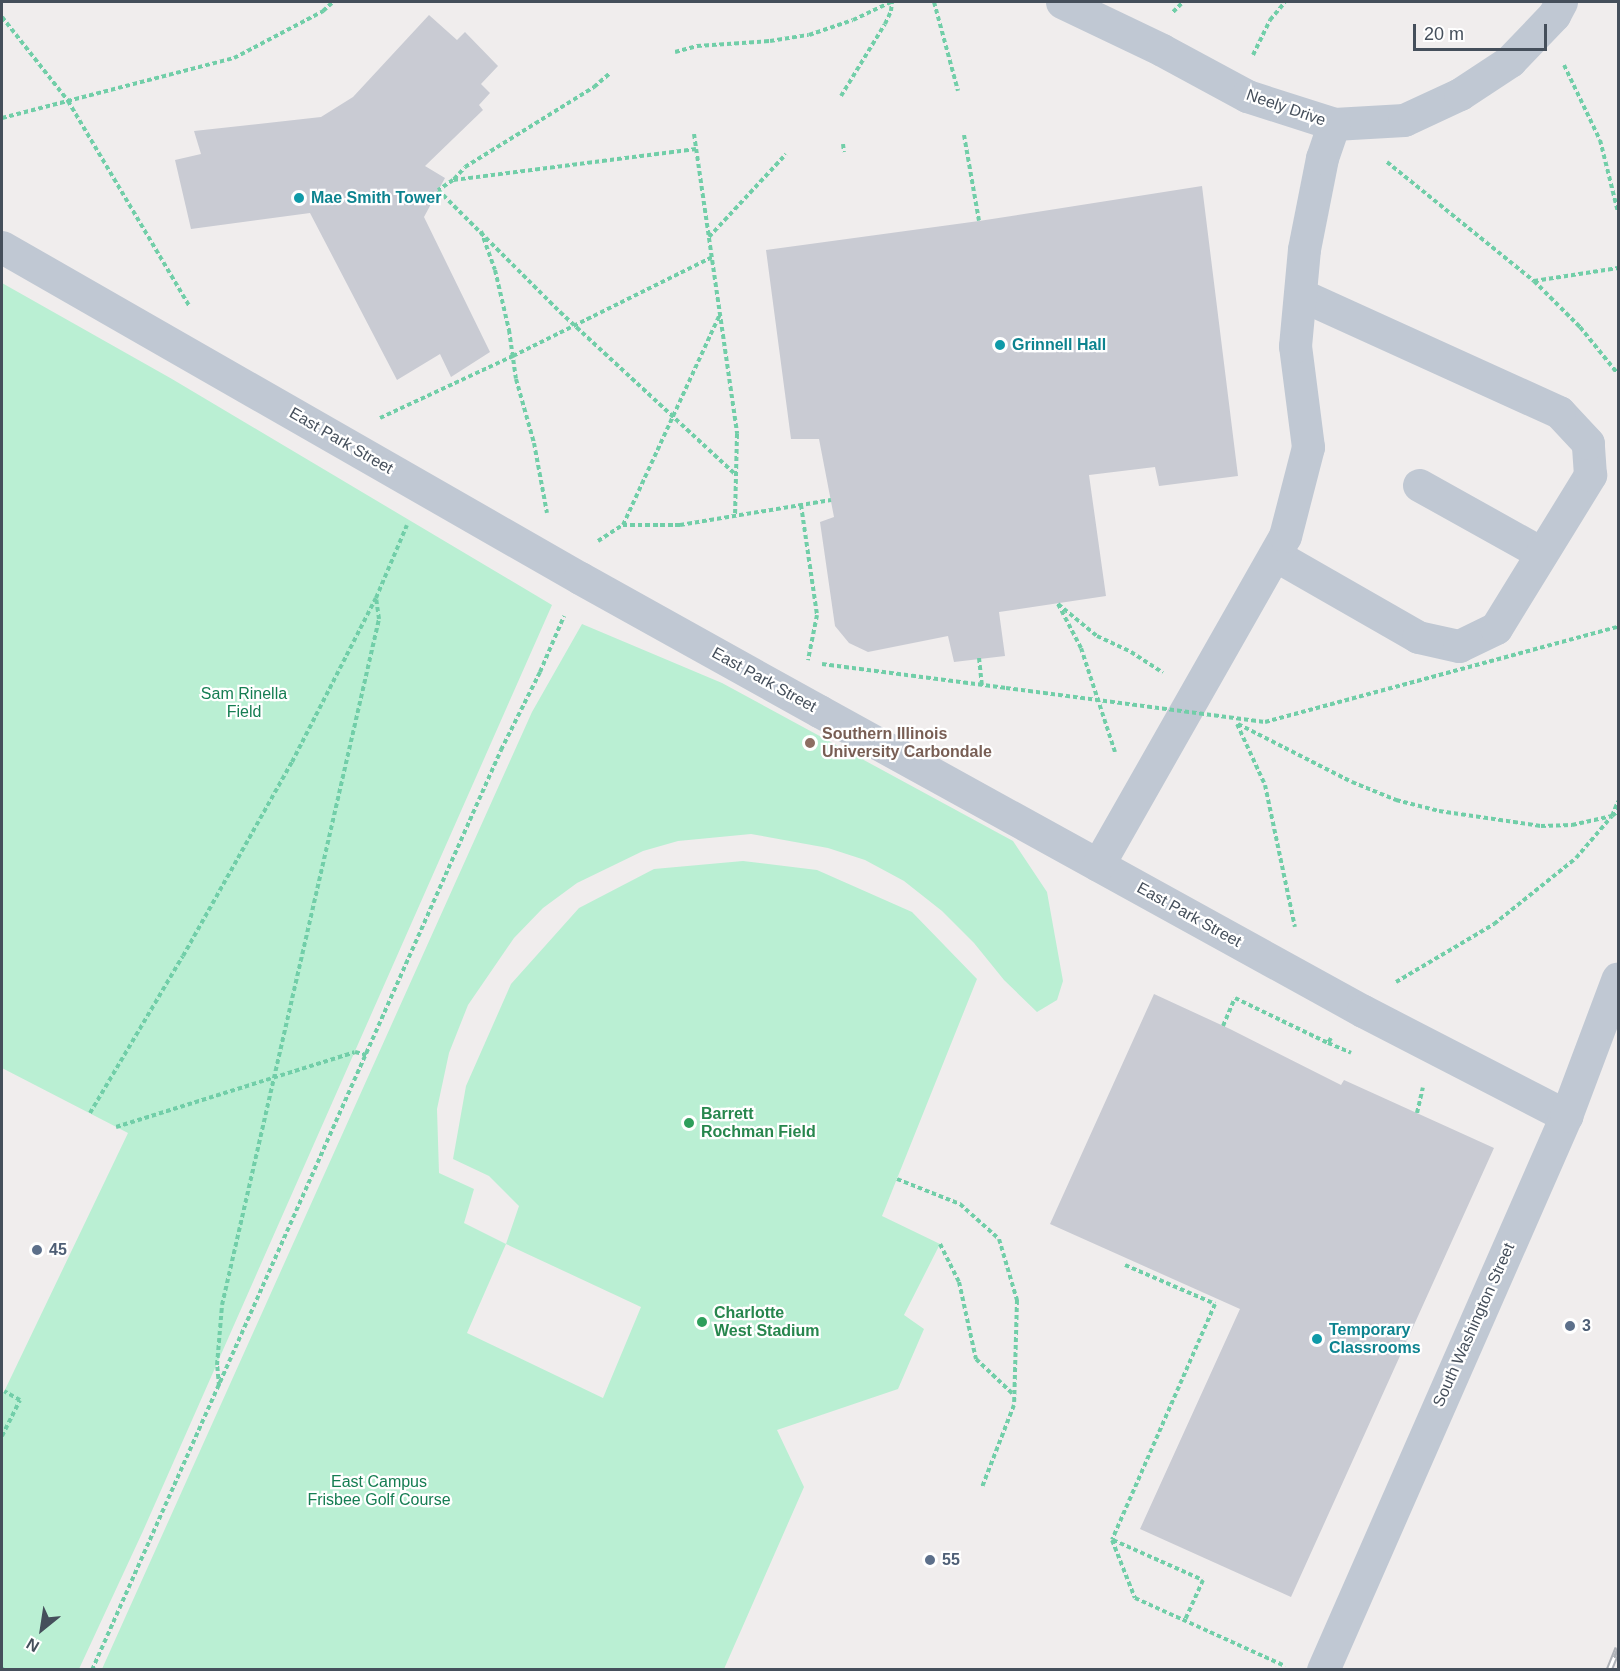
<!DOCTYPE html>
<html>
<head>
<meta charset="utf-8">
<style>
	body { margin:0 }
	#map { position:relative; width:1620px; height:1671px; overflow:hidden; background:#f0eded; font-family:Helvetica,sans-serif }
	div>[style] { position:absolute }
	.green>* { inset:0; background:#baefd3 }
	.building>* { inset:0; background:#c9cbd3 }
	.path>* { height:4px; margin-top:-2px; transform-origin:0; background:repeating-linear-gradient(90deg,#71cea8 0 4.5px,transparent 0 7.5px) }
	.minor>* { height:33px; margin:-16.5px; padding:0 16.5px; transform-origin:16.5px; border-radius:16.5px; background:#c0c8d3 }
	.rail>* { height:7px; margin-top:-3.5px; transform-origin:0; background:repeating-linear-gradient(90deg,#fff 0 14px,#afb2b8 0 28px); box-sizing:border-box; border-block:2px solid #afb2b8 }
	.path-bridge>* { height:4px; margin-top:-2px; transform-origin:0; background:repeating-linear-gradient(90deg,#71cea8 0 4.5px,transparent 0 7.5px) }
	.dots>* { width:16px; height:16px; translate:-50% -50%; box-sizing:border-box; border:3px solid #fff; border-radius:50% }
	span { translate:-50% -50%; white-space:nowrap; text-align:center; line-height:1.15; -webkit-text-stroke:4.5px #fff; paint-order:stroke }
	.street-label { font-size:16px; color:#454f5b }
	.culture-label { font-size:16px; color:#0d838f; font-weight:700 }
	.left { translate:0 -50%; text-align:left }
	.park-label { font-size:16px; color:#157d52 }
	.education-label { font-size:16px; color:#785e54; font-weight:700 }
	.leisure-label { font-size:16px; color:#27864d; font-weight:700 }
	.service-label { font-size:16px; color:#4e5e75; font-weight:700 }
	.frame { position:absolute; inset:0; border:3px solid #454f5b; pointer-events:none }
	.north { position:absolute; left:12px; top:1599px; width:60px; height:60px; -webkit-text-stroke:4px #fff; paint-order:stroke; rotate:210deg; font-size:16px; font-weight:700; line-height:24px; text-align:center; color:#454f5b }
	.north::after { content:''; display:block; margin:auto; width:21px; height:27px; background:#454f5b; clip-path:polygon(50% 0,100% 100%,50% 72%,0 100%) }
	.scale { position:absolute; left:1413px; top:24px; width:134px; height:27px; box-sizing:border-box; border:3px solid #454f5b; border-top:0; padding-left:8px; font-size:18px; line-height:21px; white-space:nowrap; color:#454f5b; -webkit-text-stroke:4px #fff; paint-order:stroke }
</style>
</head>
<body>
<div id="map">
	<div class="green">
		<div style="clip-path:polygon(2px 283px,172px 379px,552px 605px,143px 1531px,79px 1669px,2px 1669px,2px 1396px,128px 1133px,2px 1068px)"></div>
		<div style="clip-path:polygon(evenodd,582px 624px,722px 683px,1013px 841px,1047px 892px,1063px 981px,1057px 1000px,1037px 1012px,1004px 980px,974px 943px,942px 911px,904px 881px,865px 860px,828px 848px,751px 834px,678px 841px,643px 851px,577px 883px,543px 908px,514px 938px,468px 1005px,449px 1053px,437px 1109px,439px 1173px,474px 1189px,464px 1223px,506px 1244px,519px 1206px,489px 1176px,453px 1159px,466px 1086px,511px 984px,579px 908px,654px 869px,743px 861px,817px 870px,912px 912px,977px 979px,882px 1216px,940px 1244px,904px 1315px,924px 1329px,898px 1389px,777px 1430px,804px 1487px,724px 1669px,102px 1669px,532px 712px,582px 624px,506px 1244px,641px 1307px,603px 1398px,467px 1333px,506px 1244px)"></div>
	</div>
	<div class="building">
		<div style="clip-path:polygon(429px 15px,457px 40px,465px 32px,498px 66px,481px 84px,490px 93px,479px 105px,483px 110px,425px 166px,445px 178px,424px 217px,490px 352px,451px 377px,440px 354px,397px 380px,310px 213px,191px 229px,175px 160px,201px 154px,194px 131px,321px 117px,353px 97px)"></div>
		<div style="clip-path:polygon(1202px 186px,1238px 476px,1159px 486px,1155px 467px,1089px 475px,1106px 596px,999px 612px,1005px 656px,954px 662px,948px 636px,868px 652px,849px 643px,835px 626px,820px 522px,834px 517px,819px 439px,791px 439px,766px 250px,979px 221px)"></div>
		<div style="clip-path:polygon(1154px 994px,1230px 1029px,1341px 1085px,1344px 1080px,1494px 1148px,1291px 1597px,1140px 1529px,1240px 1309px,1050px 1224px)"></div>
	</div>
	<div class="path">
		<div style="left:934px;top:2px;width:92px;rotate:74.9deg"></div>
		<div style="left:1173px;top:12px;width:14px;rotate:-45deg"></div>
		<div style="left:2px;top:17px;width:107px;rotate:51.8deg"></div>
		<div style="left:68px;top:101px;width:238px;rotate:59.4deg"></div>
		<div style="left:675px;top:52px;width:23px;rotate:-15deg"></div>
		<div style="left:697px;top:46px;width:73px;rotate:-3.9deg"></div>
		<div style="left:770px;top:41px;width:39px;rotate:-9deg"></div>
		<div style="left:809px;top:35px;width:46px;rotate:-18.8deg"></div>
		<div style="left:853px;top:20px;width:42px;rotate:-25.3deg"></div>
		<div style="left:1253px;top:55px;width:39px;rotate:-64deg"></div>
		<div style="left:1270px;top:20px;width:23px;rotate:-50deg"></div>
		<div style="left:1564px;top:65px;width:83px;rotate:64.4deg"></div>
		<div style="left:1600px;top:140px;width:74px;rotate:76deg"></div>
		<div style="left:841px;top:96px;width:84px;rotate:-58.6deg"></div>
		<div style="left:885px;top:24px;width:14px;rotate:-65deg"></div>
		<div style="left:891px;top:11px;width:9px;rotate:-84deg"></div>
		<div style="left:2px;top:118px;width:240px;rotate:-14.5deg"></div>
		<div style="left:234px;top:58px;width:101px;rotate:-27.8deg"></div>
		<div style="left:323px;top:11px;width:13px;rotate:-42deg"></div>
		<div style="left:694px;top:134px;width:303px;rotate:81.8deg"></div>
		<div style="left:737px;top:434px;width:81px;rotate:91.4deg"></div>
		<div style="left:964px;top:135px;width:87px;rotate:80.1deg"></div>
		<div style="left:843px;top:144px;width:8px;rotate:83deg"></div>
		<div style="left:696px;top:149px;width:245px;rotate:172.7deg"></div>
		<div style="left:453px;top:180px;width:18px;rotate:146deg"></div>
		<div style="left:438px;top:190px;width:173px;rotate:45deg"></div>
		<div style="left:560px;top:312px;width:240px;rotate:42.8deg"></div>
		<div style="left:1387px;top:162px;width:189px;rotate:39deg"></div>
		<div style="left:1534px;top:281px;width:65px;rotate:45deg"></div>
		<div style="left:1580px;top:327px;width:60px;rotate:51deg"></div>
		<div style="left:454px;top:179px;width:16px;rotate:-47deg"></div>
		<div style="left:465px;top:167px;width:152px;rotate:-31.8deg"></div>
		<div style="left:594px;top:87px;width:20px;rotate:-41deg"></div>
		<div style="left:481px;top:231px;width:41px;rotate:70.3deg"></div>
		<div style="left:495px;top:270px;width:62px;rotate:76.9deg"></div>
		<div style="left:509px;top:330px;width:49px;rotate:81.9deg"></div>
		<div style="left:516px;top:379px;width:66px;rotate:74.3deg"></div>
		<div style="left:534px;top:443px;width:71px;rotate:79.5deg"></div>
		<div style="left:709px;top:237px;width:113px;rotate:-47.1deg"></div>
		<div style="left:1534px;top:281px;width:85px;rotate:-8.8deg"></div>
		<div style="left:380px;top:418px;width:147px;rotate:-25deg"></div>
		<div style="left:513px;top:356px;width:222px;rotate:-26.4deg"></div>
		<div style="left:801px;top:505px;width:111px;rotate:81.7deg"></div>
		<div style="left:817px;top:615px;width:46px;rotate:101.3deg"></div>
		<div style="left:623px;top:525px;width:232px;rotate:-65.3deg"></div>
		<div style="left:598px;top:541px;width:30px;rotate:-33deg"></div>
		<div style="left:623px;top:525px;width:57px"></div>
		<div style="left:680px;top:525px;width:153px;rotate:-9.4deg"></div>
		<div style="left:979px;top:658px;width:27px;rotate:84deg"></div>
		<div style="left:822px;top:664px;width:186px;rotate:7.4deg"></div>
		<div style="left:1237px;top:724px;width:67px;rotate:65.3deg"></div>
		<div style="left:1265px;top:785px;width:145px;rotate:78.1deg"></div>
		<div style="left:1238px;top:724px;width:128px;rotate:27deg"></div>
		<div style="left:1352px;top:782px;width:48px;rotate:22.2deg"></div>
		<div style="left:1396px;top:800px;width:44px;rotate:14.3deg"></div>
		<div style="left:1439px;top:811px;width:103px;rotate:8.4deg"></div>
		<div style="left:1541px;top:826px;width:31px;rotate:-2deg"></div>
		<div style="left:1572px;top:825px;width:41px;rotate:-12.7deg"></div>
		<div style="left:1612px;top:816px;width:8px;rotate:-40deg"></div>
		<div style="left:1115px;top:752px;width:109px;rotate:-108.1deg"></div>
		<div style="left:1081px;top:648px;width:50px;rotate:-117.6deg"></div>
		<div style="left:1058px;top:604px;width:50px;rotate:39.4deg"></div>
		<div style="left:1097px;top:636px;width:38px;rotate:25deg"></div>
		<div style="left:1131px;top:652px;width:38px;rotate:33deg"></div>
		<div style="left:1396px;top:982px;width:114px;rotate:-30.6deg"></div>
		<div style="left:1494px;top:924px;width:105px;rotate:-38.8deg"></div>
		<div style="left:1576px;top:858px;width:55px;rotate:-49.4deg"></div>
		<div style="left:1612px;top:816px;width:16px;rotate:-68deg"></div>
		<div style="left:1223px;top:1026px;width:30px;rotate:-67deg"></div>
		<div style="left:1235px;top:998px;width:103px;rotate:25.8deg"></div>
		<div style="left:1331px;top:1038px;width:6px;rotate:121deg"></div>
		<div style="left:1328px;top:1043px;width:25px;rotate:23deg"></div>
		<div style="left:90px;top:1113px;width:182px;rotate:-59.4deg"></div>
		<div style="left:183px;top:956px;width:223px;rotate:-60.7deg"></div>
		<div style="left:292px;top:762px;width:184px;rotate:-62.9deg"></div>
		<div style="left:376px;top:598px;width:79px;rotate:-67deg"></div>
		<div style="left:1417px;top:1113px;width:26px;rotate:-77deg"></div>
		<div style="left:116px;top:1127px;width:250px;rotate:-17.4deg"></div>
		<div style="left:355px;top:1052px;width:12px;rotate:14deg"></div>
		<div style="left:897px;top:1179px;width:68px;rotate:21.6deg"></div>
		<div style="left:960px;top:1204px;width:52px;rotate:41.9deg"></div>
		<div style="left:999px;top:1239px;width:64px;rotate:73.6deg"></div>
		<div style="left:1017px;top:1300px;width:105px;rotate:91.6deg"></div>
		<div style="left:1014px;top:1405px;width:88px;rotate:111.3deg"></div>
		<div style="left:940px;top:1244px;width:42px;rotate:63.4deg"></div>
		<div style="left:959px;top:1282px;width:79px;rotate:77.6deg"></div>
		<div style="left:976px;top:1359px;width:52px;rotate:43.5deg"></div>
		<div style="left:1125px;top:1265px;width:98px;rotate:23.4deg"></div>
		<div style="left:1215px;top:1304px;width:257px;rotate:113.6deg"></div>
		<div style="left:1112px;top:1540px;width:62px;rotate:68.4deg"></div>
		<div style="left:1135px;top:1598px;width:165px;rotate:24.4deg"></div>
		<div style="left:219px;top:1386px;width:21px;rotate:-95deg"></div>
		<div style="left:217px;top:1365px;width:60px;rotate:-85.2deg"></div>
		<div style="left:222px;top:1305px;width:704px;rotate:-77.11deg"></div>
		<div style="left:379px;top:619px;width:21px;rotate:-98deg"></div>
		<div style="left:2px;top:1436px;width:40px;rotate:-63.4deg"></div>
		<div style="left:20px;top:1400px;width:18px;rotate:-151deg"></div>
		<div style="left:1113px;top:1540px;width:98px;rotate:24deg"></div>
		<div style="left:1203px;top:1580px;width:44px;rotate:114.2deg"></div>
		<div style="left:2px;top:1668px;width:2px;rotate:63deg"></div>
		<div style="left:92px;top:1670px;width:1007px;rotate:-66.03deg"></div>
		<div style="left:501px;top:750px;width:87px;rotate:-63.4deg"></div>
		<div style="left:540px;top:672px;width:61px;rotate:-66.8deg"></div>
	</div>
	<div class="minor">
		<div style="left:1062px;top:2px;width:111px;rotate:25.6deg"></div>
		<div style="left:1162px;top:50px;width:97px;rotate:28.4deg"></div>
		<div style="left:1247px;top:96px;width:91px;rotate:17.8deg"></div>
		<div style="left:1334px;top:124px;width:70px;rotate:-3.3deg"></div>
		<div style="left:1404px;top:120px;width:62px;rotate:-24.9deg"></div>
		<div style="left:1460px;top:94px;width:60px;rotate:-33.4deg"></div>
		<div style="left:1510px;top:61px;width:64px;rotate:-46.3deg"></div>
		<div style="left:1554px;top:15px;width:15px;rotate:-62deg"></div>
		<div style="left:2px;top:247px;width:666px;rotate:29.8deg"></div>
		<div style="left:580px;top:578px;width:274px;rotate:29.1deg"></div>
		<div style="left:819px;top:711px;width:621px;rotate:28.88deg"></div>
		<div style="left:1363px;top:1011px;width:229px;rotate:27.3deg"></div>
		<div style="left:1419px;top:485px;width:140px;rotate:29.1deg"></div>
		<div style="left:1275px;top:555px;width:165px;rotate:29.8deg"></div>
		<div style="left:1418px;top:637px;width:42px;rotate:12.4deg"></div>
		<div style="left:1459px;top:646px;width:41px;rotate:-25.9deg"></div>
		<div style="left:1496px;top:628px;width:180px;rotate:-58.4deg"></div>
		<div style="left:1590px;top:475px;width:32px;rotate:-94deg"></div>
		<div style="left:1588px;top:443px;width:42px;rotate:-133.1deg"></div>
		<div style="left:1559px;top:412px;width:283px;rotate:-155.6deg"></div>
		<div style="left:1098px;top:865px;width:378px;rotate:-60.4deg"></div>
		<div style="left:1285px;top:536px;width:92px;rotate:-75.5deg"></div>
		<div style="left:1308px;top:447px;width:102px;rotate:-97.3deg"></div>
		<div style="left:1295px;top:346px;width:97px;rotate:-84.7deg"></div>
		<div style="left:1304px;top:249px;width:93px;rotate:-78.8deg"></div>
		<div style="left:1322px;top:158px;width:36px;rotate:-71deg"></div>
		<div style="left:1323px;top:1670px;width:605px;rotate:-66.32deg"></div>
		<div style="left:1566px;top:1116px;width:147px;rotate:-69.4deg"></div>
	</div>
	<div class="rail">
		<div style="left:1609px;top:1670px;width:24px;rotate:-68deg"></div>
	</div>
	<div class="path-bridge">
		<div style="left:1006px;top:688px;width:261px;rotate:7.5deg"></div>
		<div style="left:1265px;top:722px;width:366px;rotate:-15.1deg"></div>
	</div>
	<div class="dots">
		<div style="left:299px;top:198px;background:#0f9aa8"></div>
		<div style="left:1000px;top:345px;background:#0f9aa8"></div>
		<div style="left:810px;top:743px;background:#8d6e63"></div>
		<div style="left:689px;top:1123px;background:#2e9e5b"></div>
		<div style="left:37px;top:1250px;background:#5c6f8a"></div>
		<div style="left:702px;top:1322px;background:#2e9e5b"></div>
		<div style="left:1570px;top:1326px;background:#5c6f8a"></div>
		<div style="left:1317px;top:1339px;background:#0f9aa8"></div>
		<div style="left:930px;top:1560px;background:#5c6f8a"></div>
	</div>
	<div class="street-label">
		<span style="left:1286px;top:108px;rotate:19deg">Neely Drive</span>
		<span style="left:341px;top:441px;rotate:30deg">East Park Street</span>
		<span style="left:764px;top:680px;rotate:29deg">East Park Street</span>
		<span style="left:1189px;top:915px;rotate:29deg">East Park Street</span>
		<span style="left:1474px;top:1325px;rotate:-66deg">South Washington Street</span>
	</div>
	<div class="culture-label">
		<span class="left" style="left:311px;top:198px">Mae Smith Tower</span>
		<span class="left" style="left:1012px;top:345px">Grinnell Hall</span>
		<span class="left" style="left:1329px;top:1339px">Temporary<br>Classrooms</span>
	</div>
	<div class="park-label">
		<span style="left:244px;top:703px">Sam Rinella<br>Field</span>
		<span style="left:379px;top:1491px">East Campus<br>Frisbee Golf Course</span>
	</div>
	<div class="education-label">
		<span class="left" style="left:822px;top:743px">Southern Illinois<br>University Carbondale</span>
	</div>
	<div class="leisure-label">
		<span class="left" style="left:701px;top:1123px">Barrett<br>Rochman Field</span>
		<span class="left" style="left:714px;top:1322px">Charlotte<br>West Stadium</span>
	</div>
	<div class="service-label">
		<span class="left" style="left:49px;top:1250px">45</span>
		<span class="left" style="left:1582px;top:1326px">3</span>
		<span class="left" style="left:942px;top:1560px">55</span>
	</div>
	<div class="frame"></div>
	<div class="north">N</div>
	<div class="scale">20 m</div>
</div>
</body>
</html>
